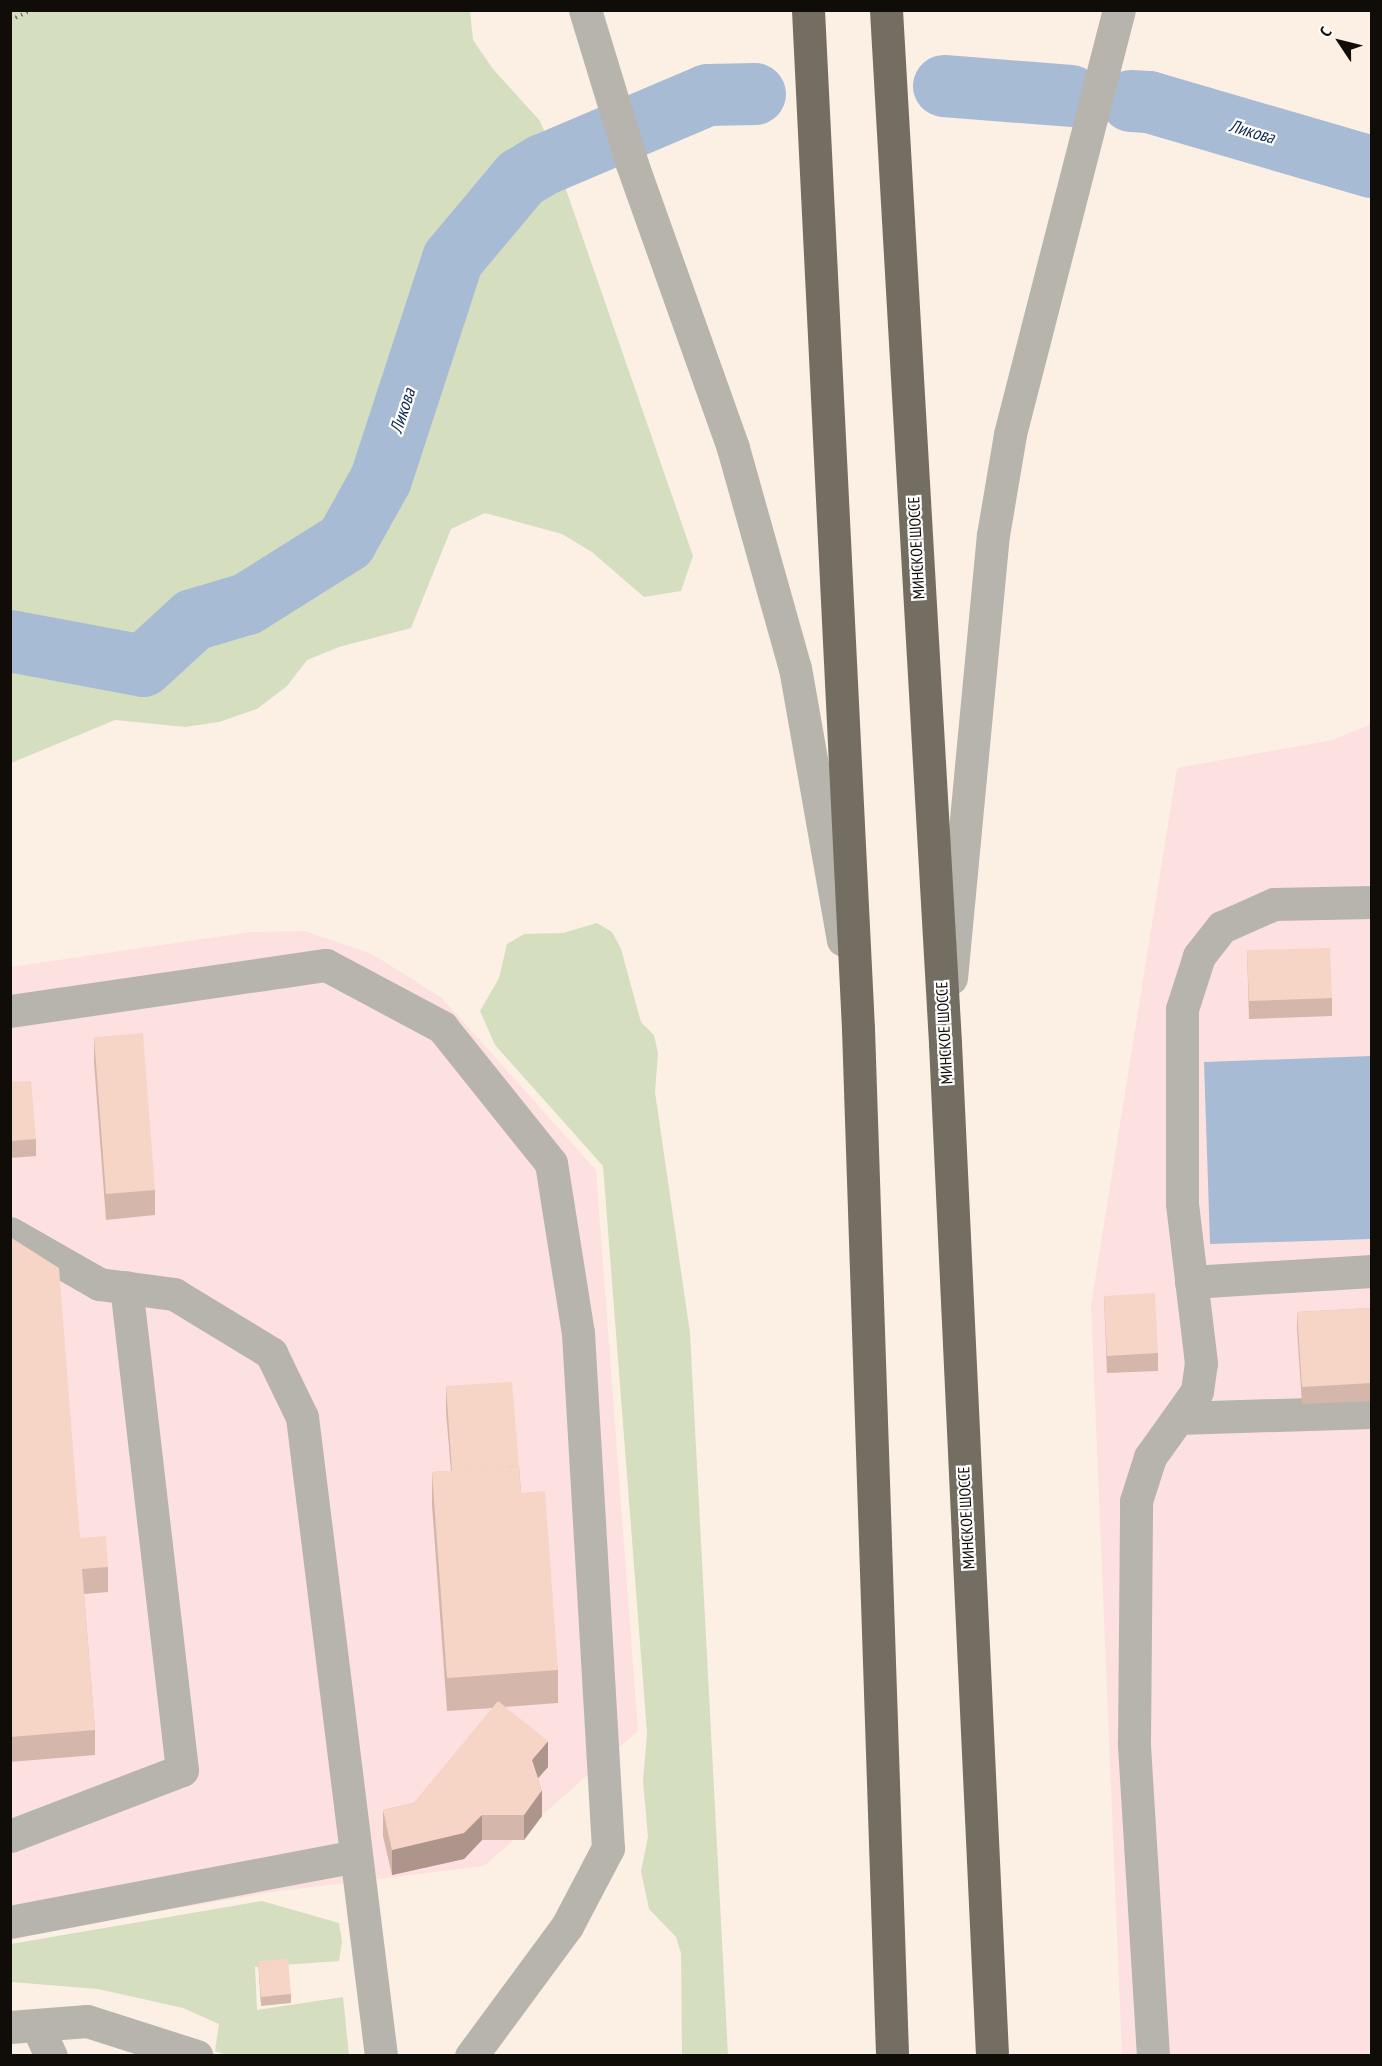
<!DOCTYPE html>
<html>
<head>
<meta charset="utf-8">
<style>
	body { margin:0 }
	#map { position:relative; width:1382px; height:2066px; overflow:hidden; background:#fcf0e4; font-family:"PT Sans Narrow",sans-serif }
	div>[style] { position:absolute }
	.industrial>* { inset:0; background:#fce1e0 }
	.green>* { inset:0; background:#d5debf }
	.water>* { inset:0; background:#a8bbd5 }
	.river>* { height:62px; margin:-31px; padding:0 31px; transform-origin:31px; border-radius:31px; background:#a8bbd5 }
	.path>* { height:4px; margin-top:-2px; transform-origin:0; background:repeating-linear-gradient(90deg,#7e766f 0 1.5px,transparent 0 6px) }
	.minor>* { height:33px; margin:-16.5px; padding:0 16.5px; transform-origin:16.5px; border-radius:16.5px; background:#b7b4ae }
	.highway>* { height:33px; margin:-16.5px; padding:0 16.5px; transform-origin:16.5px; border-radius:16.5px; background:#746d61 }
	.wall>* { inset:0; background:#d4b7aa }
	.shaded-wall>* { inset:0; background:#ad958b }
	.building>* { inset:0; background:#f7d5c6 }
	span { translate:-50% -50%; white-space:nowrap; text-align:center; line-height:1.15; -webkit-text-stroke:4.5px #fff; paint-order:stroke }
	.street-label { font-size:16px; color:#100c08 }
	.water-label { font-size:18px; color:#11294e; font-style:italic }
	.frame { position:absolute; inset:0; border:12px solid #100c08; pointer-events:none }
	.north { position:absolute; left:1310px; top:12px; width:60px; height:60px; -webkit-text-stroke:4px #fff; paint-order:stroke; rotate:305deg; font-size:16px; font-weight:700; line-height:24px; text-align:center; color:#100c08 }
	.north::after { content:''; display:block; margin:auto; width:21px; height:27px; background:#100c08; clip-path:polygon(50% 0,100% 100%,50% 72%,0 100%) }
</style>
</head>
<body>
<div id="map">
	<div class="industrial">
		<div style="clip-path:polygon(1371px 724px,1371px 2055px,1122px 2055px,1091px 1305px,1177px 768px,1332px 740px)"></div>
		<div style="clip-path:polygon(305px 931px,372px 954px,442px 998px,596px 1170px,638px 1731px,484px 1866px,280px 1891px,11px 1936px,10px 967px,251px 932px)"></div>
	</div>
	<div class="green">
		<div style="clip-path:polygon(11px 10px,470px 11px,473px 40px,493px 69px,540px 121px,554px 155px,693px 556px,681px 591px,644px 597px,592px 552px,562px 534px,485px 513px,451px 529px,411px 628px,339px 647px,307px 660px,287px 686px,257px 709px,219px 722px,185px 727px,115px 720px,11px 763px)"></div>
		<div style="clip-path:polygon(1156px 89px,1329px 143px,1371px 151px,1371px 188px,1275px 169px,1144px 119px)"></div>
		<div style="clip-path:polygon(597px 923px,612px 932px,621px 949px,641px 1022px,654px 1035px,658px 1053px,655px 1092px,690px 1333px,728px 2055px,682px 2055px,681px 1953px,676px 1937px,649px 1909px,641px 1871px,648px 1837px,643px 1781px,647px 1733px,603px 1166px,495px 1045px,480px 1011px,499px 978px,507px 944px,524px 934px,563px 933px)"></div>
		<div style="clip-path:polygon(262px 1901px,339px 1923px,342px 1941px,339px 1961px,255px 1967px,257px 2010px,343px 1997px,349px 2055px,226px 2055px,215px 2051px,219px 2024px,183px 2008px,98px 1989px,11px 1982px,11px 1944px)"></div>
	</div>
	<div class="water">
		<div style="clip-path:polygon(1371px 1056px,1371px 1239px,1210px 1244px,1204px 1062px)"></div>
	</div>
	<div class="river">
		<div style="left:944px;top:86px;width:127px;rotate:4.5deg"></div>
		<div style="left:1131px;top:101px;width:18px;rotate:3deg"></div>
		<div style="left:1149px;top:102px;width:232px;rotate:16.3deg"></div>
		<div style="left:10px;top:641px;width:135px;rotate:10.6deg"></div>
		<div style="left:143px;top:666px;width:68px;rotate:-42.6deg"></div>
		<div style="left:193px;top:620px;width:56px;rotate:-16.5deg"></div>
		<div style="left:247px;top:604px;width:117px;rotate:-32.1deg"></div>
		<div style="left:346px;top:542px;width:72px;rotate:-60.9deg"></div>
		<div style="left:381px;top:479px;width:231px;rotate:-71.9deg"></div>
		<div style="left:453px;top:259px;width:106px;rotate:-50deg"></div>
		<div style="left:521px;top:178px;width:26px;rotate:-31deg"></div>
		<div style="left:543px;top:165px;width:179px;rotate:-23deg"></div>
		<div style="left:708px;top:95px;width:47px;rotate:-1.2deg"></div>
	</div>
	<div class="path">
		<div style="left:10px;top:20px;width:24px;rotate:-24deg"></div>
	</div>
	<div class="minor">
		<div style="left:585px;top:10px;width:161px;rotate:73deg"></div>
		<div style="left:632px;top:164px;width:301px;rotate:70.4deg"></div>
		<div style="left:733px;top:448px;width:229px;rotate:74.3deg"></div>
		<div style="left:795px;top:668px;width:276px;rotate:80deg"></div>
		<div style="left:951px;top:978px;width:445px;rotate:-84.6deg"></div>
		<div style="left:993px;top:535px;width:102px;rotate:-80.4deg"></div>
		<div style="left:1010px;top:434px;width:438px;rotate:-75.6deg"></div>
		<div style="left:10px;top:1011px;width:319px;rotate:-8.3deg"></div>
		<div style="left:326px;top:965px;width:132px;rotate:28.1deg"></div>
		<div style="left:442px;top:1027px;width:174px;rotate:51.3deg"></div>
		<div style="left:551px;top:1163px;width:172px;rotate:81deg"></div>
		<div style="left:578px;top:1333px;width:516px;rotate:86.67deg"></div>
		<div style="left:608px;top:1848px;width:88px;rotate:117.7deg"></div>
		<div style="left:567px;top:1926px;width:162px;rotate:126.4deg"></div>
		<div style="left:10px;top:1233px;width:103px;rotate:29.8deg"></div>
		<div style="left:99px;top:1284px;width:76px;rotate:7.6deg"></div>
		<div style="left:174px;top:1294px;width:114px;rotate:31.3deg"></div>
		<div style="left:271px;top:1353px;width:71px;rotate:64.2deg"></div>
		<div style="left:302px;top:1417px;width:644px;rotate:82.95deg"></div>
		<div style="left:1191px;top:1282px;width:181px;rotate:-3.5deg"></div>
		<div style="left:1179px;top:1418px;width:193px;rotate:-1.8deg"></div>
		<div style="left:10px;top:1836px;width:184px;rotate:-21deg"></div>
		<div style="left:182px;top:1770px;width:486px;rotate:-96.6deg"></div>
		<div style="left:10px;top:1922px;width:351px;rotate:-10.8deg"></div>
		<div style="left:37px;top:2025px;width:34px;rotate:66deg"></div>
		<div style="left:10px;top:2027px;width:77px;rotate:-4.5deg"></div>
		<div style="left:87px;top:2021px;width:115px;rotate:17.7deg"></div>
		<div style="left:1153px;top:2056px;width:314px;rotate:-93.5deg"></div>
		<div style="left:1134px;top:1743px;width:242px;rotate:-89.5deg"></div>
		<div style="left:1136px;top:1501px;width:46px;rotate:-72.3deg"></div>
		<div style="left:1150px;top:1457px;width:81px;rotate:-54.5deg"></div>
		<div style="left:1197px;top:1391px;width:28px;rotate:-82deg"></div>
		<div style="left:1201px;top:1363px;width:161px;rotate:-96.8deg"></div>
		<div style="left:1182px;top:1203px;width:194px;rotate:-90deg"></div>
		<div style="left:1182px;top:1009px;width:56px;rotate:-72.2deg"></div>
		<div style="left:1199px;top:956px;width:37px;rotate:-52deg"></div>
		<div style="left:1222px;top:927px;width:57px;rotate:-23.9deg"></div>
		<div style="left:1274px;top:904px;width:98px;rotate:-1.2deg"></div>
	</div>
	<div class="highway">
		<div style="left:808px;top:10px;width:1020px;rotate:87.19deg"></div>
		<div style="left:858px;top:1029px;width:1028px;rotate:88.1deg"></div>
		<div style="left:886px;top:10px;width:1035px;rotate:86.73deg"></div>
		<div style="left:945px;top:1043px;width:1014px;rotate:87.34deg"></div>
	</div>
	<div class="wall">
		<div style="clip-path:polygon(1247px 950px,1332px 998px,1332px 1016px,1249px 1019px)"></div>
		<div style="clip-path:polygon(94px 1037px,155px 1190px,155px 1215px,106px 1220px,94px 1062px)"></div>
		<div style="clip-path:polygon(10px 1082px,36px 1139px,36px 1156px,10px 1158px)"></div>
		<div style="clip-path:polygon(10px 1237px,80px 1538px,108px 1567px,108px 1592px,84px 1594px,95px 1730px,95px 1755px,10px 1762px)"></div>
		<div style="clip-path:polygon(1104px 1296px,1158px 1353px,1158px 1371px,1107px 1373px)"></div>
		<div style="clip-path:polygon(1371px 1308px,1371px 1401px,1302px 1404px,1297px 1329px,1297px 1312px)"></div>
		<div style="clip-path:polygon(446px 1386px,519px 1466px,521px 1493px,558px 1670px,558px 1703px,505px 1707px,548px 1767px,538px 1778px,542px 1816px,524px 1840px,482px 1840px,464px 1859px,392px 1875px,383px 1836px,383px 1810px,414px 1803px,493px 1708px,447px 1711px,432px 1505px,432px 1472px,451px 1471px,446px 1412px)"></div>
		<div style="clip-path:polygon(258px 1961px,291px 1994px,291px 2003px,261px 2006px)"></div>
	</div>
	<div class="shaded-wall">
		<div style="clip-path:polygon(548px 1741px,548px 1767px,532px 1785px,532px 1760px)"></div>
		<div style="clip-path:polygon(542px 1790px,542px 1816px,524px 1840px,524px 1815px)"></div>
		<div style="clip-path:polygon(482px 1815px,482px 1840px,464px 1859px,392px 1875px,392px 1850px)"></div>
	</div>
	<div class="building">
		<div style="clip-path:polygon(1330px 948px,1332px 998px,1249px 1001px,1247px 950px)"></div>
		<div style="clip-path:polygon(143px 1033px,155px 1190px,106px 1194px,94px 1037px)"></div>
		<div style="clip-path:polygon(31px 1081px,36px 1139px,10px 1141px,10px 1082px)"></div>
		<div style="clip-path:polygon(10px 1237px,59px 1268px,80px 1538px,106px 1536px,108px 1567px,82px 1569px,95px 1730px,10px 1737px)"></div>
		<div style="clip-path:polygon(1155px 1293px,1158px 1353px,1107px 1356px,1104px 1296px)"></div>
		<div style="clip-path:polygon(1371px 1308px,1371px 1383px,1302px 1387px,1297px 1312px)"></div>
		<div style="clip-path:polygon(512px 1382px,519px 1466px,452px 1471px,446px 1386px)"></div>
		<div style="clip-path:polygon(519px 1466px,521px 1493px,545px 1491px,558px 1670px,447px 1678px,432px 1472px)"></div>
		<div style="clip-path:polygon(498px 1701px,548px 1741px,532px 1760px,542px 1790px,524px 1815px,482px 1815px,464px 1833px,392px 1850px,383px 1810px,414px 1803px)"></div>
		<div style="clip-path:polygon(288px 1959px,291px 1994px,261px 1997px,258px 1961px)"></div>
	</div>
	<div class="street-label">
		<span style="left:916px;top:548px;rotate:-93deg">МИНСКОЕ ШОССЕ</span>
		<span style="left:944px;top:1033px;rotate:-93deg">МИНСКОЕ ШОССЕ</span>
		<span style="left:966px;top:1518px;rotate:-93deg">МИНСКОЕ ШОССЕ</span>
	</div>
	<div class="water-label">
		<span style="left:1252px;top:132px;rotate:16deg">Ликова</span>
		<span style="left:403px;top:411px;rotate:-72deg">Ликова</span>
	</div>
	<div class="frame"></div>
	<div class="north">С</div>
</div>
</body>
</html>
